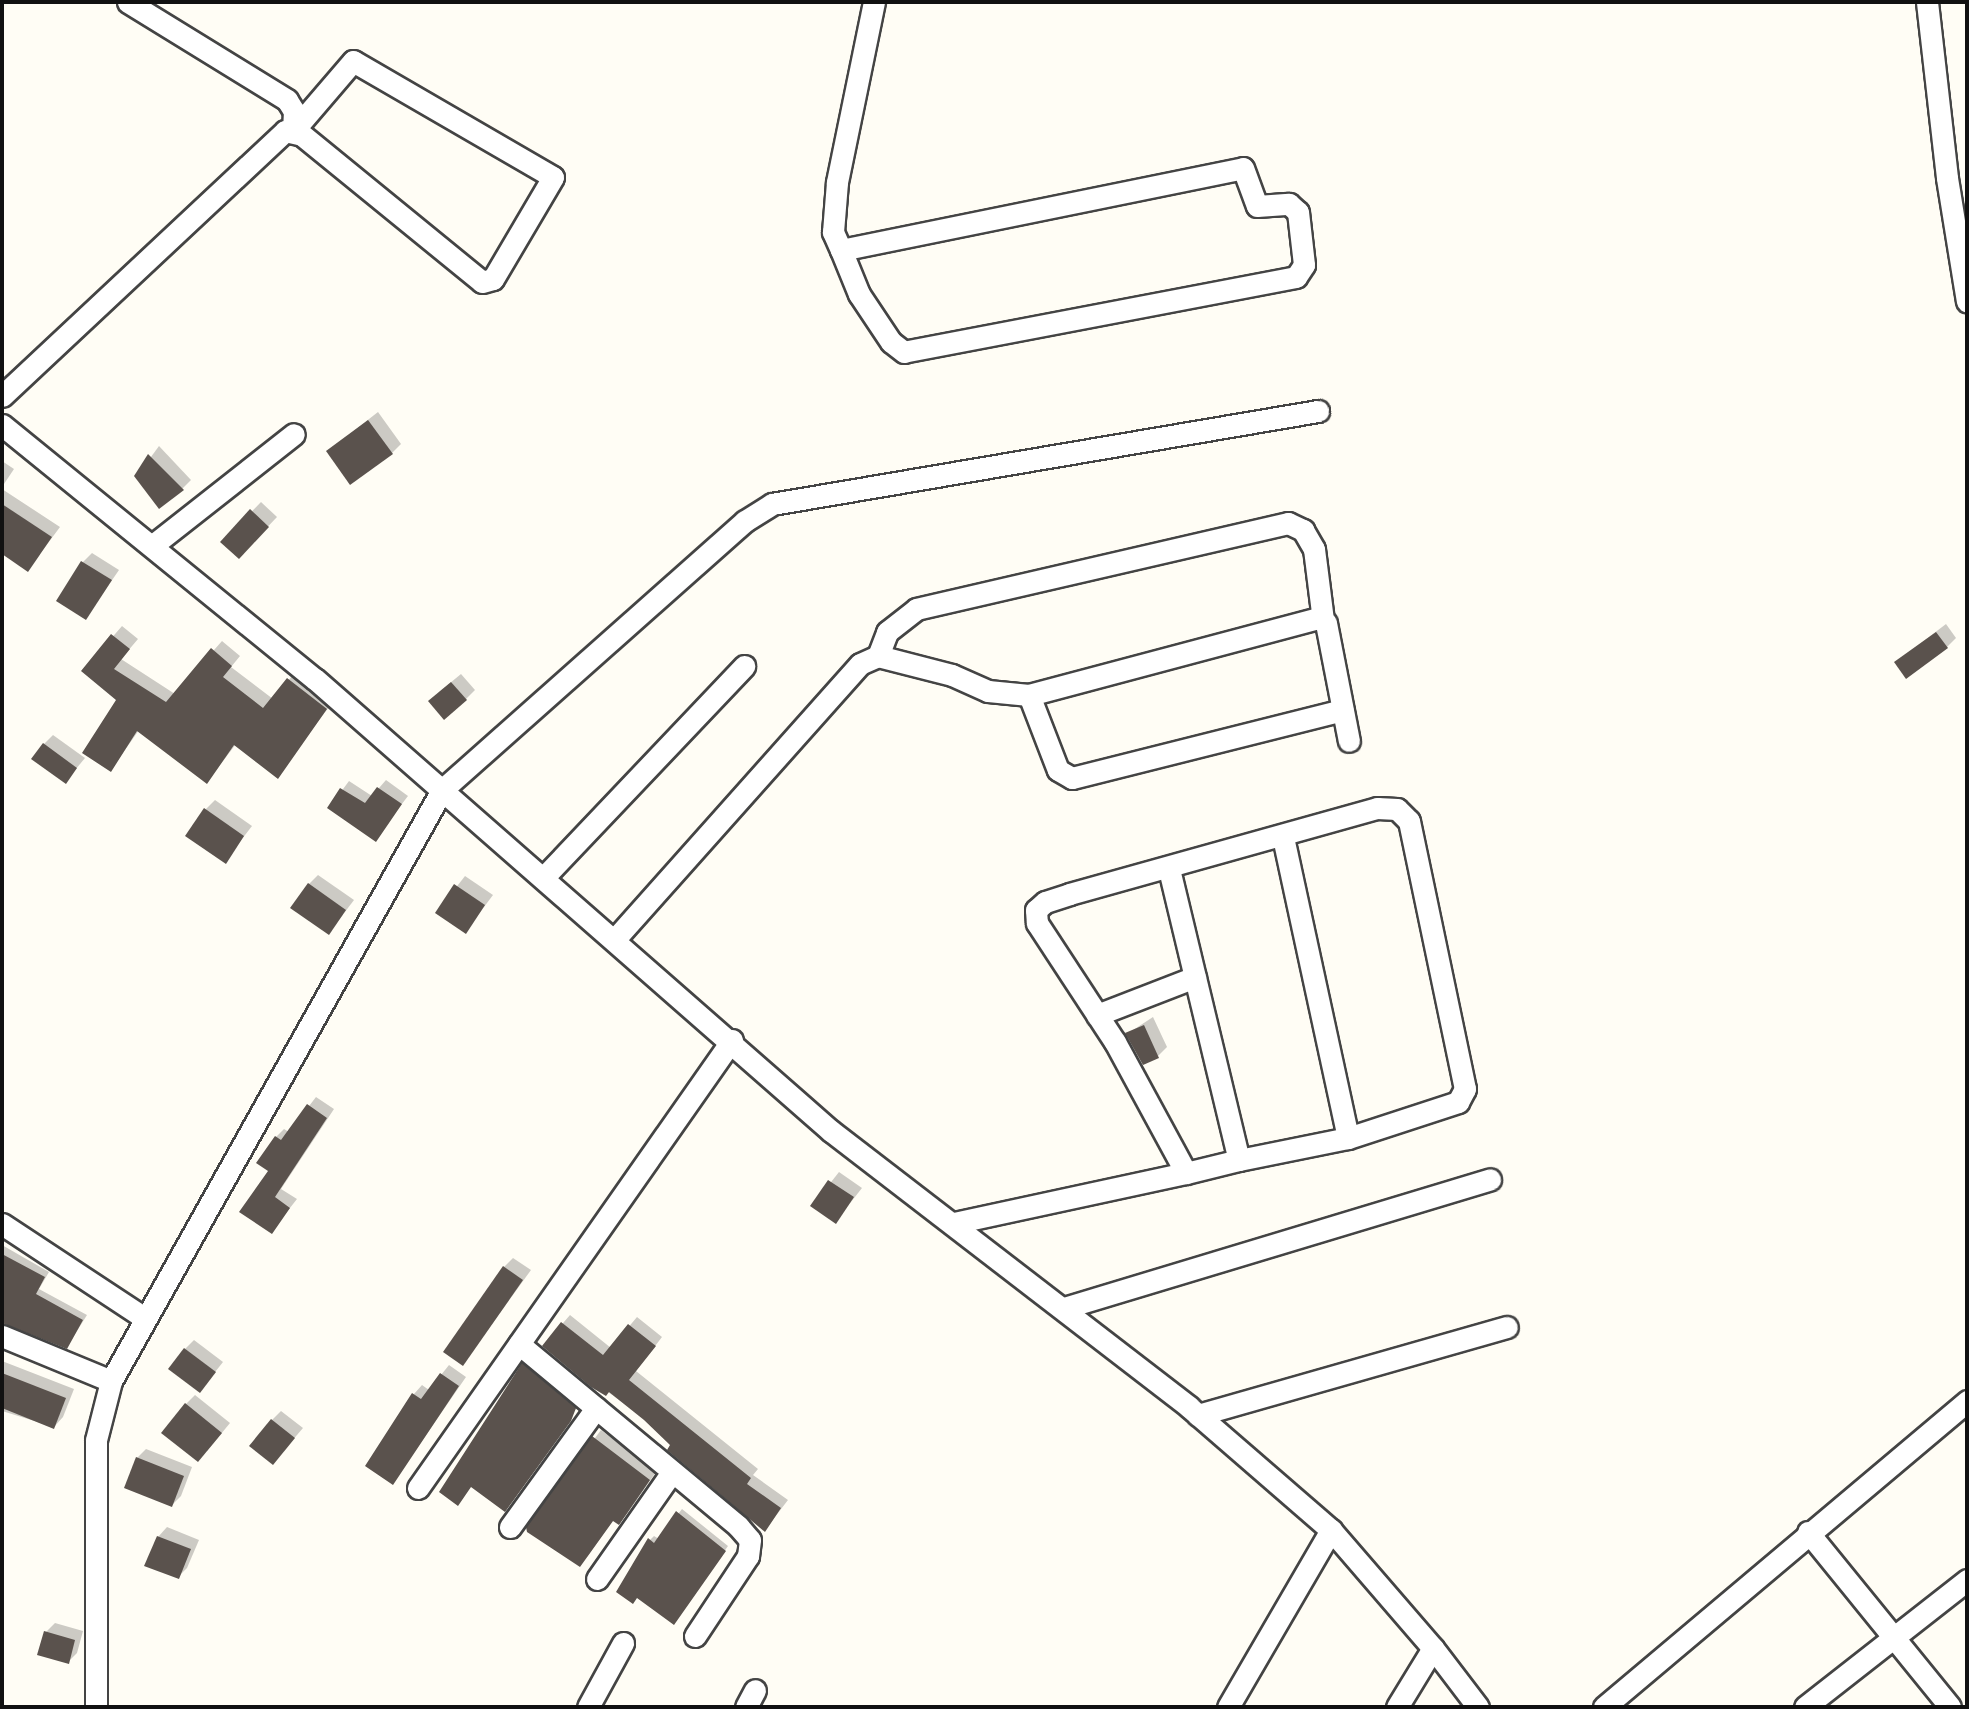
<!DOCTYPE html>
<html>
<head>
<meta charset="utf-8">
<style>
	body { margin:0 }
	#map { position:relative; width:1969px; height:1709px; overflow:hidden; background:#fffdf5; font-family:Spectral,serif }
	div>[style] { position:absolute }
	.shadow>* { inset:0; background:#0003 }
	.building>* { inset:0; background:#5a524d }
	.roads { filter:drop-shadow(2px 0 #444) drop-shadow(-2px 0 #444) drop-shadow(0 2px #444) drop-shadow(0 -2px #444) }
	.street>* { height:21px; margin:-10.5px; padding:0 10.5px; transform-origin:10.5px; border-radius:10.5px; background:#fff }
	span { translate:-50% -50%; white-space:nowrap; text-align:center; line-height:1.15; -webkit-text-stroke:7px #fff; paint-order:stroke }
	.frame { position:absolute; inset:0; border:4px solid #111; pointer-events:none }
</style>
</head>
<body>
<div id="map">
	<div class="shadow">
		<div style="clip-path:polygon(378px 412px,401px 444px,392px 453px,328px 451px)"></div>
		<div style="clip-path:polygon(159px 446px,191px 480px,182px 489px,137px 476px)"></div>
		<div style="clip-path:polygon(2px 461px,14px 469px,2px 487px)"></div>
		<div style="clip-path:polygon(2px 489px,60px 527px,28px 570px,2px 552px,6px 531px,2px 529px)"></div>
		<div style="clip-path:polygon(261px 502px,277px 517px,239px 557px,222px 542px)"></div>
		<div style="clip-path:polygon(92px 553px,119px 570px,86px 618px,83px 562px)"></div>
		<div style="clip-path:polygon(1946px 624px,1956px 638px,1947px 647px,1896px 662px)"></div>
		<div style="clip-path:polygon(122px 626px,138px 639px,121px 659px,175px 694px,222px 641px,240px 656px,231px 667px,273px 699px,297px 670px,335px 699px,277px 776px,236px 744px,207px 782px,139px 730px,111px 770px,118px 699px,83px 671px)"></div>
		<div style="clip-path:polygon(461px 674px,475px 690px,466px 699px,439px 692px)"></div>
		<div style="clip-path:polygon(53px 735px,85px 758px,66px 781px,44px 744px)"></div>
		<div style="clip-path:polygon(386px 780px,408px 796px,375px 839px,329px 808px,349px 781px,372px 796px)"></div>
		<div style="clip-path:polygon(215px 800px,252px 826px,225px 861px,206px 809px)"></div>
		<div style="clip-path:polygon(318px 875px,354px 900px,329px 933px,309px 884px)"></div>
		<div style="clip-path:polygon(465px 876px,493px 895px,466px 931px,437px 912px)"></div>
		<div style="clip-path:polygon(1153px 1017px,1167px 1047px,1158px 1056px,1127px 1034px)"></div>
		<div style="clip-path:polygon(316px 1097px,334px 1109px,281px 1189px,297px 1199px,271px 1232px,270px 1171px,276px 1137px,284px 1129px,289px 1132px)"></div>
		<div style="clip-path:polygon(839px 1172px,862px 1188px,836px 1221px,813px 1205px)"></div>
		<div style="clip-path:polygon(2px 1245px,49px 1272px,39px 1289px,87px 1315px,67px 1347px,2px 1320px)"></div>
		<div style="clip-path:polygon(513px 1258px,531px 1270px,463px 1364px,504px 1267px)"></div>
		<div style="clip-path:polygon(570px 1315px,611px 1348px,637px 1317px,662px 1337px,636px 1371px,758px 1469px,753px 1475px,788px 1500px,765px 1530px,645px 1419px,544px 1345px)"></div>
		<div style="clip-path:polygon(194px 1340px,223px 1362px,200px 1391px,185px 1349px)"></div>
		<div style="clip-path:polygon(530px 1357px,582px 1400px,512px 1502px,523px 1364px)"></div>
		<div style="clip-path:polygon(2px 1361px,74px 1389px,63px 1417px,54px 1427px,2px 1411px)"></div>
		<div style="clip-path:polygon(449px 1365px,466px 1377px,393px 1483px,368px 1466px,414px 1394px,422px 1385px,429px 1390px)"></div>
		<div style="clip-path:polygon(195px 1395px,230px 1423px,207px 1451px,186px 1404px)"></div>
		<div style="clip-path:polygon(281px 1411px,303px 1428px,273px 1463px,272px 1420px)"></div>
		<div style="clip-path:polygon(601px 1430px,656px 1472px,626px 1515px,619px 1522px,614px 1519px,587px 1557px,529px 1526px)"></div>
		<div style="clip-path:polygon(146px 1449px,192px 1467px,181px 1496px,172px 1505px,137px 1458px)"></div>
		<div style="clip-path:polygon(682px 1509px,728px 1546px,678px 1618px,650px 1540px,654px 1536px,659px 1539px)"></div>
		<div style="clip-path:polygon(167px 1527px,199px 1540px,187px 1568px,178px 1577px,158px 1537px)"></div>
		<div style="clip-path:polygon(55px 1623px,83px 1631px,77px 1653px,68px 1662px,46px 1632px)"></div>
	</div>
	<div class="building">
		<div style="clip-path:polygon(368px 420px,393px 454px,350px 485px,326px 451px)"></div>
		<div style="clip-path:polygon(148px 454px,184px 490px,159px 509px,134px 476px)"></div>
		<div style="clip-path:polygon(2px 504px,52px 537px,28px 572px,2px 554px)"></div>
		<div style="clip-path:polygon(250px 509px,269px 527px,239px 559px,220px 542px)"></div>
		<div style="clip-path:polygon(81px 561px,112px 580px,86px 620px,56px 601px)"></div>
		<div style="clip-path:polygon(1936px 632px,1948px 648px,1906px 679px,1894px 662px)"></div>
		<div style="clip-path:polygon(111px 634px,130px 649px,114px 669px,166px 702px,211px 648px,232px 666px,223px 677px,263px 708px,287px 678px,327px 709px,278px 779px,234px 745px,207px 784px,137px 731px,111px 772px,82px 753px,116px 700px,81px 671px)"></div>
		<div style="clip-path:polygon(451px 682px,467px 700px,444px 720px,428px 701px)"></div>
		<div style="clip-path:polygon(43px 743px,77px 768px,66px 784px,31px 759px)"></div>
		<div style="clip-path:polygon(377px 787px,402px 804px,376px 842px,327px 808px,340px 788px,365px 803px)"></div>
		<div style="clip-path:polygon(204px 808px,244px 836px,226px 864px,185px 836px)"></div>
		<div style="clip-path:polygon(308px 883px,346px 910px,329px 935px,290px 908px)"></div>
		<div style="clip-path:polygon(454px 884px,485px 905px,466px 934px,435px 913px)"></div>
		<div style="clip-path:polygon(1144px 1025px,1159px 1058px,1143px 1065px,1125px 1033px)"></div>
		<div style="clip-path:polygon(307px 1104px,327px 1118px,275px 1197px,290px 1208px,272px 1234px,239px 1212px,268px 1171px,256px 1163px,275px 1136px,281px 1140px)"></div>
		<div style="clip-path:polygon(828px 1180px,854px 1197px,836px 1224px,810px 1206px)"></div>
		<div style="clip-path:polygon(2px 1254px,45px 1277px,36px 1294px,83px 1320px,67px 1349px,2px 1323px)"></div>
		<div style="clip-path:polygon(503px 1266px,523px 1280px,463px 1366px,443px 1352px)"></div>
		<div style="clip-path:polygon(561px 1322px,603px 1355px,628px 1324px,656px 1346px,629px 1380px,751px 1478px,747px 1484px,781px 1508px,765px 1532px,667px 1450px,670px 1445px,644px 1420px,609px 1392px,606px 1396px,591px 1387px,542px 1346px)"></div>
		<div style="clip-path:polygon(184px 1348px,216px 1372px,200px 1393px,168px 1369px)"></div>
		<div style="clip-path:polygon(522px 1363px,576px 1408px,571px 1421px,505px 1512px,471px 1487px,458px 1506px,439px 1492px)"></div>
		<div style="clip-path:polygon(2px 1373px,66px 1398px,54px 1429px,2px 1408px)"></div>
		<div style="clip-path:polygon(440px 1373px,459px 1386px,393px 1485px,365px 1466px,412px 1393px,421px 1399px)"></div>
		<div style="clip-path:polygon(185px 1403px,222px 1433px,198px 1462px,161px 1433px)"></div>
		<div style="clip-path:polygon(271px 1419px,295px 1438px,273px 1465px,249px 1446px)"></div>
		<div style="clip-path:polygon(592px 1436px,650px 1480px,619px 1525px,613px 1521px,580px 1567px,527px 1532px,526px 1527px)"></div>
		<div style="clip-path:polygon(136px 1457px,184px 1476px,172px 1507px,124px 1488px)"></div>
		<div style="clip-path:polygon(676px 1511px,726px 1551px,674px 1625px,637px 1598px,633px 1604px,616px 1592px,648px 1538px,654px 1543px)"></div>
		<div style="clip-path:polygon(157px 1536px,191px 1549px,179px 1579px,144px 1566px)"></div>
		<div style="clip-path:polygon(44px 1631px,75px 1640px,69px 1664px,37px 1655px)"></div>
	</div>
	<div class="roads">
		<div class="street">
			<div style="left:128px;top:2px;width:187px;rotate:31.6deg"></div>
			<div style="left:287px;top:100px;width:13px;rotate:58deg"></div>
			<div style="left:294px;top:111px;width:20px;rotate:93deg"></div>
			<div style="left:1927px;top:2px;width:177px;rotate:83.5deg"></div>
			<div style="left:1947px;top:178px;width:125px;rotate:80.8deg"></div>
			<div style="left:841px;top:250px;width:410px;rotate:-11.5deg"></div>
			<div style="left:1243px;top:168px;width:40px;rotate:69.8deg"></div>
			<div style="left:1257px;top:206px;width:32px;rotate:-4deg"></div>
			<div style="left:1289px;top:204px;width:12px;rotate:42deg"></div>
			<div style="left:1298px;top:212px;width:53px;rotate:83.5deg"></div>
			<div style="left:1304px;top:265px;width:14px;rotate:124deg"></div>
			<div style="left:1296px;top:277px;width:399px;rotate:169.2deg"></div>
			<div style="left:904px;top:352px;width:16px;rotate:-142deg"></div>
			<div style="left:891px;top:342px;width:58px;rotate:-123.7deg"></div>
			<div style="left:859px;top:294px;width:48px;rotate:-112.2deg"></div>
			<div style="left:841px;top:250px;width:20px;rotate:-114deg"></div>
			<div style="left:833px;top:232px;width:50px;rotate:-85.4deg"></div>
			<div style="left:837px;top:182px;width:184px;rotate:-78.4deg"></div>
			<div style="left:2px;top:396px;width:388px;rotate:-43.1deg"></div>
			<div style="left:285px;top:131px;width:17px;rotate:13deg"></div>
			<div style="left:302px;top:135px;width:232px;rotate:39.2deg"></div>
			<div style="left:482px;top:282px;width:11px;rotate:-15deg"></div>
			<div style="left:493px;top:279px;width:118px;rotate:-59.5deg"></div>
			<div style="left:553px;top:177px;width:231px;rotate:-149.9deg"></div>
			<div style="left:353px;top:61px;width:92px;rotate:130.6deg"></div>
			<div style="left:2px;top:425px;width:403px;rotate:39.1deg"></div>
			<div style="left:315px;top:679px;width:686px;rotate:41.22deg"></div>
			<div style="left:831px;top:1131px;width:452px;rotate:37.6deg"></div>
			<div style="left:1189px;top:1407px;width:188px;rotate:40.9deg"></div>
			<div style="left:1331px;top:1530px;width:156px;rotate:49.2deg"></div>
			<div style="left:1433px;top:1648px;width:74px;rotate:52.7deg"></div>
			<div style="left:153px;top:545px;width:179px;rotate:-38.2deg"></div>
			<div style="left:878px;top:656px;width:26px;rotate:-69deg"></div>
			<div style="left:887px;top:632px;width:37px;rotate:-38deg"></div>
			<div style="left:916px;top:609px;width:382px;rotate:-13deg"></div>
			<div style="left:1288px;top:523px;width:17px;rotate:25deg"></div>
			<div style="left:1303px;top:530px;width:22px;rotate:60deg"></div>
			<div style="left:1314px;top:549px;width:72px;rotate:82.8deg"></div>
			<div style="left:1029px;top:695px;width:80px;rotate:68.9deg"></div>
			<div style="left:1058px;top:770px;width:16px;rotate:30deg"></div>
			<div style="left:1072px;top:778px;width:279px;rotate:-14.1deg"></div>
			<div style="left:1283px;top:837px;width:308px;rotate:77.8deg"></div>
			<div style="left:1169px;top:869px;width:299px;rotate:76.5deg"></div>
			<div style="left:544px;top:877px;width:291px;rotate:-46.5deg"></div>
			<div style="left:615px;top:939px;width:368px;rotate:-48.3deg"></div>
			<div style="left:860px;top:664px;width:20px;rotate:-24deg"></div>
			<div style="left:878px;top:656px;width:76px;rotate:14.4deg"></div>
			<div style="left:952px;top:675px;width:39px;rotate:24deg"></div>
			<div style="left:988px;top:691px;width:41px;rotate:5.6deg"></div>
			<div style="left:1029px;top:695px;width:299px;rotate:-14.9deg"></div>
			<div style="left:1318px;top:618px;width:9px;rotate:32deg"></div>
			<div style="left:1326px;top:623px;width:120px;rotate:79deg"></div>
			<div style="left:1097px;top:1015px;width:105px;rotate:-21.2deg"></div>
			<div style="left:954px;top:1223px;width:237px;rotate:-12.2deg"></div>
			<div style="left:1186px;top:1173px;width:55px;rotate:-13.8deg"></div>
			<div style="left:1239px;top:1160px;width:111px;rotate:-11.4deg"></div>
			<div style="left:1348px;top:1138px;width:116px;rotate:-18.1deg"></div>
			<div style="left:1458px;top:1102px;width:15px;rotate:-62deg"></div>
			<div style="left:1465px;top:1089px;width:274px;rotate:-101.8deg"></div>
			<div style="left:1409px;top:821px;width:17px;rotate:-135deg"></div>
			<div style="left:1397px;top:809px;width:20px;rotate:-177deg"></div>
			<div style="left:1377px;top:808px;width:319px;rotate:164.4deg"></div>
			<div style="left:1070px;top:894px;width:26px;rotate:162deg"></div>
			<div style="left:1045px;top:902px;width:12px;rotate:138deg"></div>
			<div style="left:1036px;top:910px;width:13px;rotate:86deg"></div>
			<div style="left:1037px;top:923px;width:142px;rotate:56.8deg"></div>
			<div style="left:1115px;top:1042px;width:149px;rotate:61.5deg"></div>
			<div style="left:2px;top:1224px;width:169px;rotate:33.4deg"></div>
			<div style="left:1064px;top:1308px;width:445px;rotate:-16.8deg"></div>
			<div style="left:2px;top:1336px;width:118px;rotate:22.4deg"></div>
			<div style="left:519px;top:1344px;width:285px;rotate:39.7deg"></div>
			<div style="left:738px;top:1526px;width:18px;rotate:49deg"></div>
			<div style="left:750px;top:1540px;width:16px;rotate:97deg"></div>
			<div style="left:748px;top:1556px;width:96px;rotate:123.5deg"></div>
			<div style="left:1198px;top:1415px;width:321px;rotate:-15.9deg"></div>
			<div style="left:418px;top:1488px;width:547px;rotate:-54.97deg"></div>
			<div style="left:510px;top:1527px;width:147px;rotate:-54.1deg"></div>
			<div style="left:1808px;top:1532px;width:225px;rotate:50.9deg"></div>
			<div style="left:597px;top:1579px;width:131px;rotate:-55deg"></div>
			<div style="left:96px;top:1707px;width:267px;rotate:-90deg"></div>
			<div style="left:96px;top:1440px;width:61px;rotate:-75.7deg"></div>
			<div style="left:111px;top:1381px;width:677px;rotate:-60.75deg"></div>
			<div style="left:442px;top:790px;width:405px;rotate:-41.6deg"></div>
			<div style="left:745px;top:521px;width:32px;rotate:-32deg"></div>
			<div style="left:772px;top:504px;width:554px;rotate:-9.67deg"></div>
			<div style="left:588px;top:1707px;width:73px;rotate:-61.3deg"></div>
			<div style="left:746px;top:1707px;width:19px;rotate:-62deg"></div>
			<div style="left:1228px;top:1707px;width:205px;rotate:-59.8deg"></div>
			<div style="left:1397px;top:1707px;width:69px;rotate:-58.6deg"></div>
			<div style="left:1604px;top:1707px;width:475px;rotate:-40.1deg"></div>
			<div style="left:1805px;top:1707px;width:206px;rotate:-38.1deg"></div>
		</div>
	</div>
	<div class="frame"></div>
</div>
</body>
</html>
